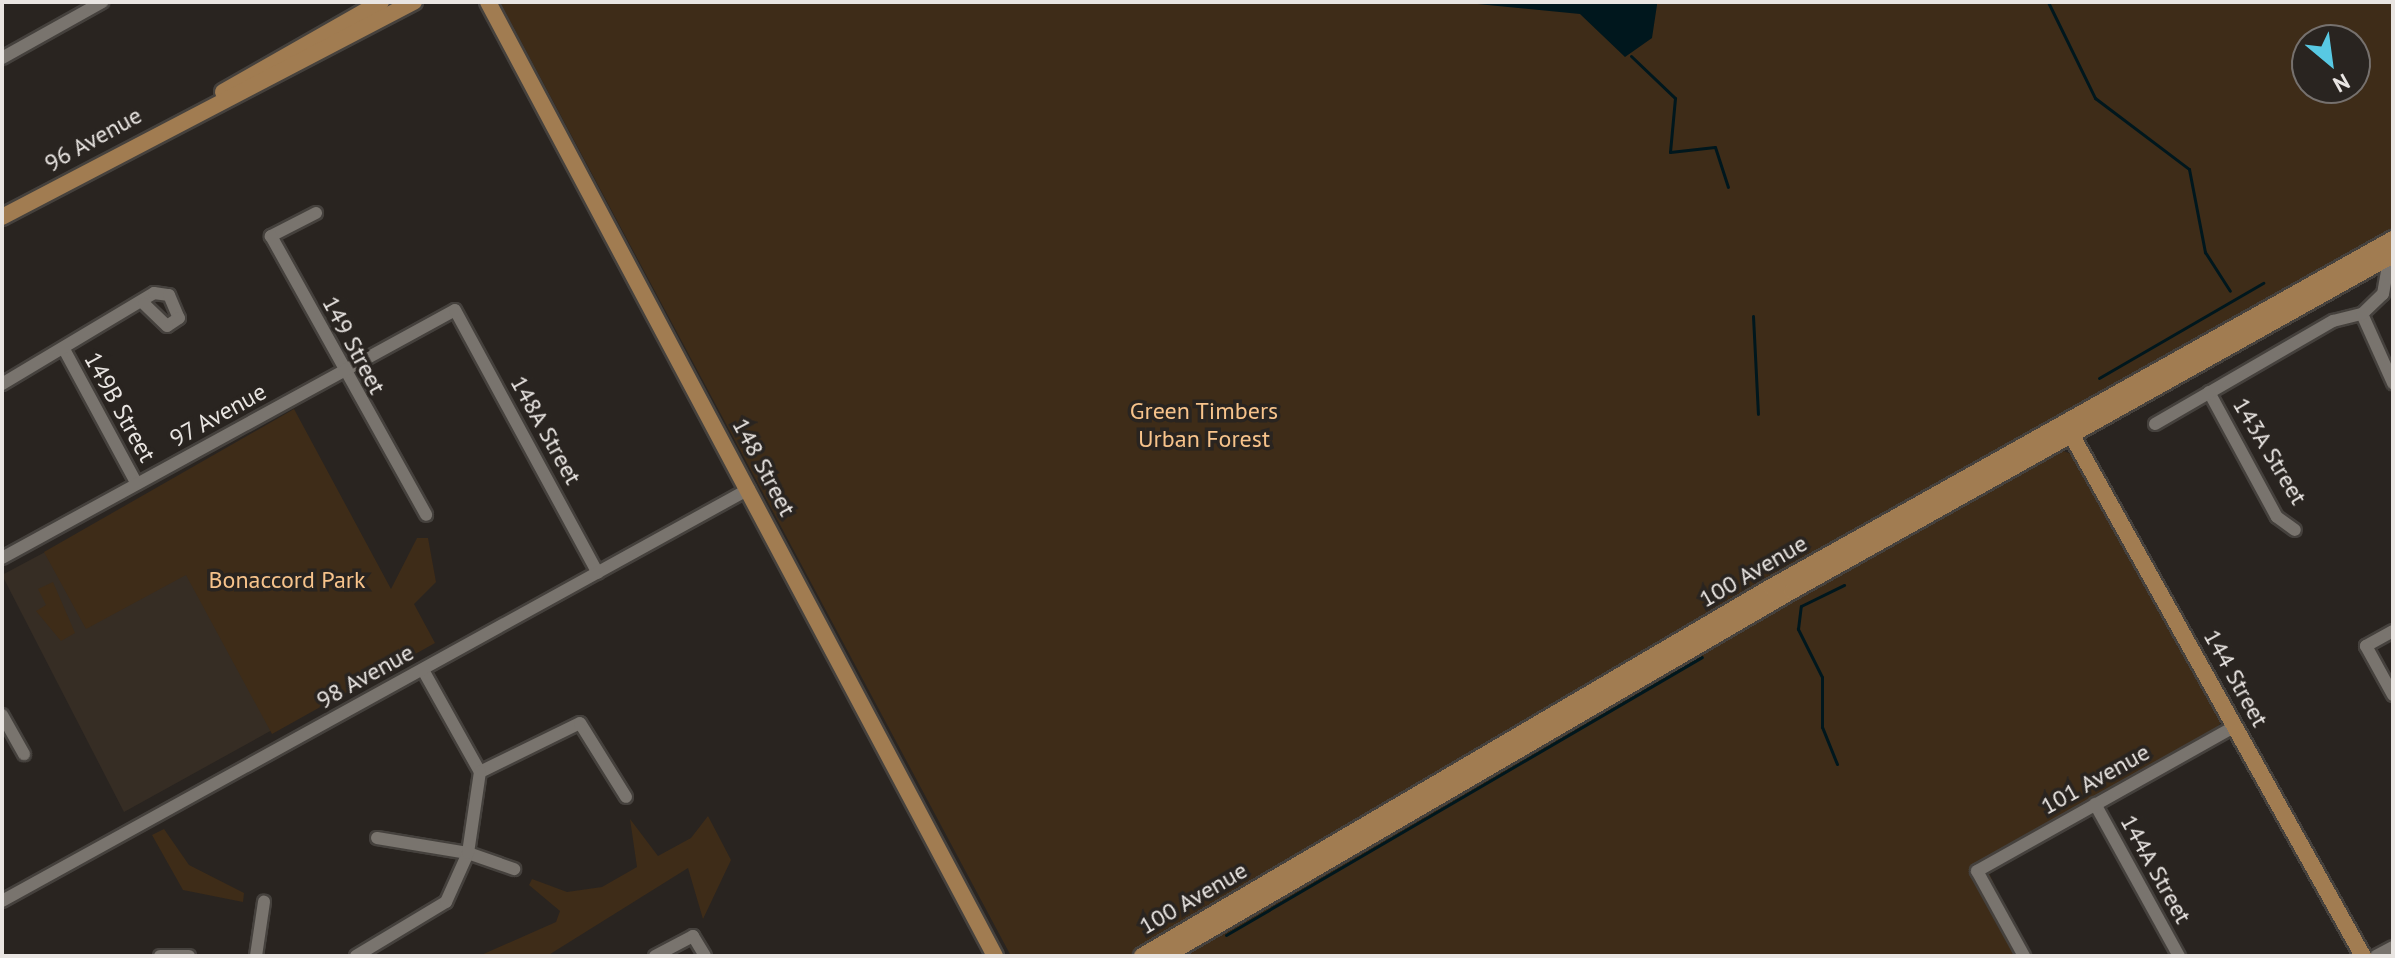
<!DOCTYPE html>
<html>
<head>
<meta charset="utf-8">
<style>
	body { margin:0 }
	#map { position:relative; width:2395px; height:958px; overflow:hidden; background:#292420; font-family:"PT Sans",sans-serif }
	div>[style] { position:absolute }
	.built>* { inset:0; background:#362d24 }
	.green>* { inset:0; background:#3e2c18 }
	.water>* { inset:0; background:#00171d }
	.stream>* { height:3px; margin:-1.5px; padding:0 1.5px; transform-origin:1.5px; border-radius:1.5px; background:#00171d }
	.roads { filter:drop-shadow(2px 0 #45413d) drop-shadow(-2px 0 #45413d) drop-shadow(0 2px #45413d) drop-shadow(0 -2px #45413d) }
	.minor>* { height:12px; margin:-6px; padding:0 6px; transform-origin:6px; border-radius:6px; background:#79746e }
	.major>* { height:16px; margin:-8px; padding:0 8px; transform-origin:8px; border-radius:8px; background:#a17c51 }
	span { translate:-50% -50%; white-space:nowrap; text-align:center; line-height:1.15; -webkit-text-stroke:7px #292420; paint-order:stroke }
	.street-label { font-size:24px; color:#e9e5e2 }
	.park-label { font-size:24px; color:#f7c38b }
	.frame { position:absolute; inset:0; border:4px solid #e9e5e2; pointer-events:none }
	.north { position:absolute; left:2291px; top:24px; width:80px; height:80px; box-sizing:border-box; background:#292420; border:2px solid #76716e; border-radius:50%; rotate:151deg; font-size:22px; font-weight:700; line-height:32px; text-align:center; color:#e9e5e2 }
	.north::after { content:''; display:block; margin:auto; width:28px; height:36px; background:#58c9e3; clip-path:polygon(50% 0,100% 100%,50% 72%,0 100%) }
</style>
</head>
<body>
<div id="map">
	<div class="built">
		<div style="clip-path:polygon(287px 423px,413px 652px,124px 812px,2px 575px)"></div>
	</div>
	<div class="green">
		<div style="clip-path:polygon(evenodd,500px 2px,2393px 2px,2393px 232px,1129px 956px,1011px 956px,500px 2px,2307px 40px,2355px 40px,2355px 88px,2307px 88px,2307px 40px)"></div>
		<div style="clip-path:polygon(294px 409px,391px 589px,417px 538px,428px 538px,436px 582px,414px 604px,435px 643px,272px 734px,186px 575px,86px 629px,44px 552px)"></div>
		<div style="clip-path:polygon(2058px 449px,2074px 455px,2112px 517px,2223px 719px,2214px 733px,1983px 860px,2027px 956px,1176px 956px)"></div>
		<div style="clip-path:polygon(53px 582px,75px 633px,61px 641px,36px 611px,46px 605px,38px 589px)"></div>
		<div style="clip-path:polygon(708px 816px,731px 860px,703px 919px,688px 868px,547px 956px,479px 956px,556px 922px,560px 911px,529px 885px,532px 879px,567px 892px,602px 887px,637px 867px,630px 819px,658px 856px,691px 838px)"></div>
		<div style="clip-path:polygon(164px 829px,189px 865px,244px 893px,243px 902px,183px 890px,152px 835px)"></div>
	</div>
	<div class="water">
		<div style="clip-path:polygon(1457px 2px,1657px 2px,1657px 5px,1652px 38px,1625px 57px,1580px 14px)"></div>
	</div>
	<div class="stream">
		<div style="left:2048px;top:2px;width:107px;rotate:63.9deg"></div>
		<div style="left:2095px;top:98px;width:118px;rotate:37.1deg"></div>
		<div style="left:2189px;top:169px;width:85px;rotate:79.1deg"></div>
		<div style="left:2205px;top:252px;width:46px;rotate:57.3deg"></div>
		<div style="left:1631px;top:56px;width:61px;rotate:43.7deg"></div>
		<div style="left:1675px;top:98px;width:54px;rotate:95.3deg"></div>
		<div style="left:1670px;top:152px;width:45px;rotate:-6.3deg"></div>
		<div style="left:1715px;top:147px;width:42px;rotate:72deg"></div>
		<div style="left:1753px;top:316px;width:98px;rotate:87.1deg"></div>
		<div style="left:2099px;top:378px;width:190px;rotate:-30.1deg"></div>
		<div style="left:1837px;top:764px;width:40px;rotate:-112deg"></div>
		<div style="left:1822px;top:727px;width:50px;rotate:-90deg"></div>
		<div style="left:1822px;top:677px;width:54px;rotate:-116.6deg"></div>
		<div style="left:1798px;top:629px;width:23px;rotate:-83deg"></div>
		<div style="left:1801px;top:606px;width:48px;rotate:-26deg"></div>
		<div style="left:1226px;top:935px;width:551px;rotate:-30.29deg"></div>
	</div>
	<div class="roads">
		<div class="minor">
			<div style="left:2px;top:58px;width:115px;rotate:-29.2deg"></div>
			<div style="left:316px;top:213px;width:51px;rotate:152.9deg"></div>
			<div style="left:271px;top:236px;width:319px;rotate:60.9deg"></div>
			<div style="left:2362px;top:314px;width:76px;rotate:65.8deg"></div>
			<div style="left:65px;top:351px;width:151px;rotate:61.6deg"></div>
			<div style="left:2px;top:384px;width:177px;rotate:-30.9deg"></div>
			<div style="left:154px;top:293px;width:15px;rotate:8deg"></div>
			<div style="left:169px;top:295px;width:25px;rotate:67deg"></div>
			<div style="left:179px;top:318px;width:14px;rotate:146deg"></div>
			<div style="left:167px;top:326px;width:32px;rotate:-136deg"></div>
			<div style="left:2209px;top:392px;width:142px;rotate:61.5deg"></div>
			<div style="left:2277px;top:517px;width:22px;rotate:36deg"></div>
			<div style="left:2155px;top:424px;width:206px;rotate:-30.1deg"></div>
			<div style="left:2333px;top:321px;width:30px;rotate:-14deg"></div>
			<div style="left:2362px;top:314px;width:29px;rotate:-44deg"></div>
			<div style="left:2383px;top:294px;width:39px;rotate:-80deg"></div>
			<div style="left:2px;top:558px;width:516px;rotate:-28.7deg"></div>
			<div style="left:455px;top:310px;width:299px;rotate:61.5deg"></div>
			<div style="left:2393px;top:631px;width:31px;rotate:151deg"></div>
			<div style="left:2366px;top:646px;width:56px;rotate:61.1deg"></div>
			<div style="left:423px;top:670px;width:117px;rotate:60.8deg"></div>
			<div style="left:2px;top:715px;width:45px;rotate:60.6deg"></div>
			<div style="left:480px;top:772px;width:111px;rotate:-26.1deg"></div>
			<div style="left:580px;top:723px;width:87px;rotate:58.1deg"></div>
			<div style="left:2095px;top:804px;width:174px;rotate:61.1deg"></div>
			<div style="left:377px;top:838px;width:92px;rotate:9.4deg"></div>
			<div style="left:468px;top:853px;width:49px;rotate:19.2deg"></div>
			<div style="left:2px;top:901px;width:853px;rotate:-28.88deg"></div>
			<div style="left:160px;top:956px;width:29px"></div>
			<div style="left:256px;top:956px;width:55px;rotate:-81.6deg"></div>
			<div style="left:356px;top:956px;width:105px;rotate:-31deg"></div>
			<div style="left:446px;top:902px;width:54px;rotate:-65.8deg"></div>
			<div style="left:468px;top:853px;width:82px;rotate:-81.6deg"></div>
			<div style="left:655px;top:956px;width:43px;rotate:-27.8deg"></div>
			<div style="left:693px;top:936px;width:23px;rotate:59deg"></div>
			<div style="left:2024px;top:956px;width:97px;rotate:-118.9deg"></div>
			<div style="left:1977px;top:871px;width:296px;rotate:-29.3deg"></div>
			<div style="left:2376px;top:956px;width:19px;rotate:-28deg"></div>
		</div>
		<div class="major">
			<div style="left:488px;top:2px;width:1080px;rotate:62.01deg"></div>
			<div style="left:223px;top:92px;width:182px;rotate:-29.7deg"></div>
			<div style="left:2px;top:217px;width:465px;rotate:-27.6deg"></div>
			<div style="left:2067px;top:427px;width:606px;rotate:60.77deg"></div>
			<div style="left:1142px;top:956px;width:729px;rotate:-30.4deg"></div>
			<div style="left:1771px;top:587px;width:713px;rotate:-29.23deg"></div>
			<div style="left:1165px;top:956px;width:726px;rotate:-30.21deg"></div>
			<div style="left:1792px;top:591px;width:689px;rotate:-29.21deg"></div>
		</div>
	</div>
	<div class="street-label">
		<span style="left:93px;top:139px;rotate:-29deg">96 Avenue</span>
		<span style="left:354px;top:345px;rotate:62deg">149 Street</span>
		<span style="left:120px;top:407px;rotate:61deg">149B Street</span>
		<span style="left:218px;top:415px;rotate:-29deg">97 Avenue</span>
		<span style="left:546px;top:430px;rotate:61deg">148A Street</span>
		<span style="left:2270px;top:451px;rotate:59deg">143A Street</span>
		<span style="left:764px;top:467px;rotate:62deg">148 Street</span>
		<span style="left:1753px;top:571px;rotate:-30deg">100 Avenue</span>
		<span style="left:365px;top:676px;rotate:-29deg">98 Avenue</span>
		<span style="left:2236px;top:678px;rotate:61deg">144 Street</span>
		<span style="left:2095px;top:779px;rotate:-29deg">101 Avenue</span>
		<span style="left:2156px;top:869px;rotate:61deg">144A Street</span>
		<span style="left:1193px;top:898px;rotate:-30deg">100 Avenue</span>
	</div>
	<div class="park-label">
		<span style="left:1204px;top:425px">Green Timbers<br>Urban Forest</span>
		<span style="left:287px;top:580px">Bonaccord Park</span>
	</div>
	<div class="frame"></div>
	<div class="north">N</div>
</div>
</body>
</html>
